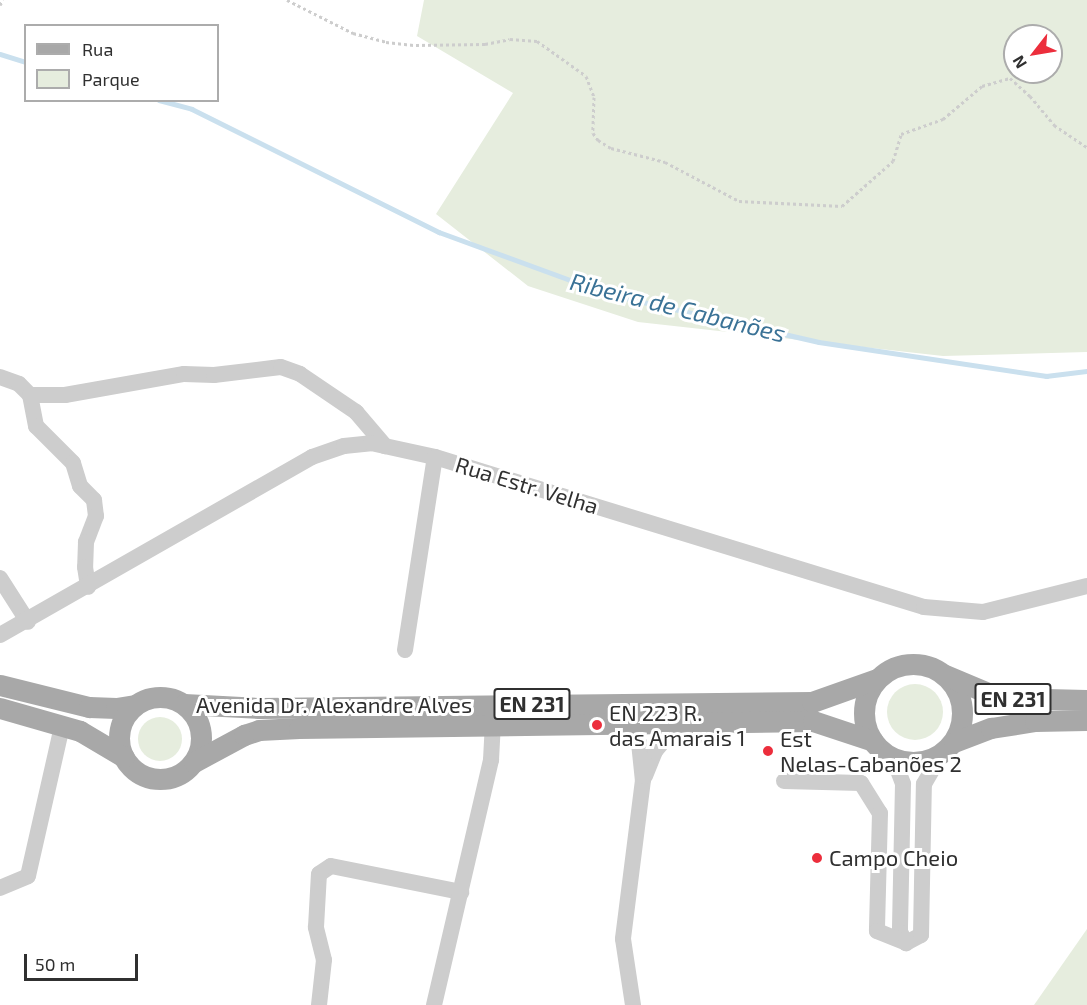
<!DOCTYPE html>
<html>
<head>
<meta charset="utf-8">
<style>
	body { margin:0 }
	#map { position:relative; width:1087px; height:1005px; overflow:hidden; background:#fff; font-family:"Exo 2",sans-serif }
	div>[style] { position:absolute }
	.green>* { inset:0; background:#e6edde }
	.round { border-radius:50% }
	.stream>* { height:4.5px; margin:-2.25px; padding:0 2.25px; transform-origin:2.25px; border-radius:2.25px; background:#cae0ee }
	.path>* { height:3px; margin-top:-1.5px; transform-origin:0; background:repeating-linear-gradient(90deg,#cdcdcd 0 3px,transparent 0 6px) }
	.minor>* { height:16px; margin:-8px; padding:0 8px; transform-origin:8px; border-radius:8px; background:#cdcdcd }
	.major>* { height:21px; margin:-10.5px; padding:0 10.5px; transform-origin:10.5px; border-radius:10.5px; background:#a8a8a8 }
	.major>.ring { margin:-10.5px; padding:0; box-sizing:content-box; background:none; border:21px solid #a8a8a8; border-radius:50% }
	.dots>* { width:16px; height:16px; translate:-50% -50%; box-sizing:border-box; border:3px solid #fff; border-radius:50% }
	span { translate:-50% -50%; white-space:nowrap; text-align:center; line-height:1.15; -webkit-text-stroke:6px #fff; paint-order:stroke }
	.shield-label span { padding:2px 4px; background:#fff; border:2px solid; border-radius:4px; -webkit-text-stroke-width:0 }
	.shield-label { font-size:21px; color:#303030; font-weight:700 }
	.street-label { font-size:22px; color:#303030 }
	.poi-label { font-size:22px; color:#303030 }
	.left { translate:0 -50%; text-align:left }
	.water-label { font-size:24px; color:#3a7296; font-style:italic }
	.legend { position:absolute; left:24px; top:24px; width:195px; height:78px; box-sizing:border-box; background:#fff; border:2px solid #acacac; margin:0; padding:8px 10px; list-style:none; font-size:18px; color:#303030 }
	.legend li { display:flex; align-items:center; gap:12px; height:30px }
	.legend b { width:30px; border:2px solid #acacac }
	.north { position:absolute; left:1003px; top:24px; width:60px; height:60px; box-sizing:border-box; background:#fff; border:2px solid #acacac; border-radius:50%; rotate:239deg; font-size:16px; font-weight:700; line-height:24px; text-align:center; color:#303030 }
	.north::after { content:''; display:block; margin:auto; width:21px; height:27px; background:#ec2e3c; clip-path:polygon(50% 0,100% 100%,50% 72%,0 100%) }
	.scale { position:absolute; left:24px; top:954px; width:114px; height:27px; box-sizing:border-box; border:3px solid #303030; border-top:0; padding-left:8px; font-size:18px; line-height:21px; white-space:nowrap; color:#303030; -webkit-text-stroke:4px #fff; paint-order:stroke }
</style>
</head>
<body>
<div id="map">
	<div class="green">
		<div style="clip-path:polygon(evenodd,424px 0,1087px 0,1087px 352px,943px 356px,638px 322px,528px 286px,436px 214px,513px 93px,417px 36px,424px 0,1015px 36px,1051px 36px,1051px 72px,1015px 72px,1015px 36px)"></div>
		<div class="round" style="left:887px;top:684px;width:56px;height:56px"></div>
		<div class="round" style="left:138px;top:717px;width:44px;height:44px"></div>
		<div style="clip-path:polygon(1087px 929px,1087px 1005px,1034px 1005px)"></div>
	</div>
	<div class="stream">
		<div style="left:0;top:54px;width:27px;rotate:17deg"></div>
		<div style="left:159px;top:100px;width:34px;rotate:15deg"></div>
		<div style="left:192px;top:109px;width:276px;rotate:26.5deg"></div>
		<div style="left:439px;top:232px;width:180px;rotate:20.1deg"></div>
		<div style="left:608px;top:294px;width:216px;rotate:12.8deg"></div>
		<div style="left:819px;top:342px;width:230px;rotate:8.5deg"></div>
		<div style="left:1046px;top:376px;width:41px;rotate:-7deg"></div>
	</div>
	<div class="path">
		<div style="left:287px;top:0;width:74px;rotate:26.6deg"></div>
		<div style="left:353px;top:33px;width:34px;rotate:15deg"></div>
		<div style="left:386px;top:42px;width:30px;rotate:6deg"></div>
		<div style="left:416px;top:45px;width:69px;rotate:-0.8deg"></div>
		<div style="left:485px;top:44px;width:25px;rotate:-11deg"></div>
		<div style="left:510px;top:39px;width:27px;rotate:4deg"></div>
		<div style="left:537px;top:41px;width:60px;rotate:35.5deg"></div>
		<div style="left:586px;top:76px;width:22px;rotate:69deg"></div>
		<div style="left:594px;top:97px;width:36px;rotate:92deg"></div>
		<div style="left:593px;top:133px;width:9px;rotate:54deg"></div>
		<div style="left:598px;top:140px;width:15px;rotate:32deg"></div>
		<div style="left:611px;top:148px;width:56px;rotate:14.5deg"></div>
		<div style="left:665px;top:162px;width:84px;rotate:27.8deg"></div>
		<div style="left:739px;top:201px;width:103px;rotate:2.8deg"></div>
		<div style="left:842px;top:206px;width:68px;rotate:-41.4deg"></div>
		<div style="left:893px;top:161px;width:28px;rotate:-73deg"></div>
		<div style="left:901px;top:134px;width:45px;rotate:-19.7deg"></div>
		<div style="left:943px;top:119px;width:51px;rotate:-40.2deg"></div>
		<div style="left:982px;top:86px;width:29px;rotate:-16deg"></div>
		<div style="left:1010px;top:78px;width:27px;rotate:42deg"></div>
		<div style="left:1030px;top:96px;width:38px;rotate:50deg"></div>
		<div style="left:1054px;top:125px;width:40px;rotate:34deg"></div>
		<div style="left:0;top:5px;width:6px;rotate:-59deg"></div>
	</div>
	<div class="minor">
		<div style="left:0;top:377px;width:20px;rotate:20deg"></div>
		<div style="left:19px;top:384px;width:16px;rotate:45deg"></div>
		<div style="left:30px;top:395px;width:32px;rotate:79deg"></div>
		<div style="left:36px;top:426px;width:52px;rotate:45deg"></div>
		<div style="left:73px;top:463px;width:24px;rotate:73deg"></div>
		<div style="left:80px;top:486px;width:20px;rotate:45deg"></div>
		<div style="left:94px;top:500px;width:16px;rotate:83deg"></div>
		<div style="left:96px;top:516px;width:28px;rotate:111deg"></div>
		<div style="left:86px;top:542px;width:25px;rotate:92deg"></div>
		<div style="left:85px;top:567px;width:20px;rotate:81deg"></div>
		<div style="left:30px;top:395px;width:35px"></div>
		<div style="left:65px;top:395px;width:121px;rotate:-10deg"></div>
		<div style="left:184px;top:374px;width:30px;rotate:2deg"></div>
		<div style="left:214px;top:375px;width:67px;rotate:-6.8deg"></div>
		<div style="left:281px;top:367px;width:20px;rotate:20deg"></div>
		<div style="left:300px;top:374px;width:68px;rotate:34.2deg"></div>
		<div style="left:356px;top:412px;width:45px;rotate:49.5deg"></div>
		<div style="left:0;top:578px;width:52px;rotate:57.5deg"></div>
		<div style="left:0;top:635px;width:359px;rotate:-29.7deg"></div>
		<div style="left:312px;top:457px;width:34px;rotate:-19deg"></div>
		<div style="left:344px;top:446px;width:27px;rotate:-6deg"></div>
		<div style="left:371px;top:443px;width:66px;rotate:12.3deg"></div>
		<div style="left:435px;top:457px;width:511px;rotate:17.05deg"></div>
		<div style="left:924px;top:607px;width:59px;rotate:4.8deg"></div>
		<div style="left:983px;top:612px;width:107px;rotate:-14deg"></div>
		<div style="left:405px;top:650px;width:195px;rotate:-81.2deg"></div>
		<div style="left:620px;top:725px;width:26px;rotate:43deg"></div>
		<div style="left:639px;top:743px;width:37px;rotate:84deg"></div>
		<div style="left:643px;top:780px;width:160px;rotate:97.2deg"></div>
		<div style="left:623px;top:939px;width:67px;rotate:81.4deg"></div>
		<div style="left:887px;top:755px;width:16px;rotate:52deg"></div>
		<div style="left:897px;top:768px;width:17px;rotate:69deg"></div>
		<div style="left:903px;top:784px;width:148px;rotate:91.2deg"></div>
		<div style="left:900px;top:932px;width:13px;rotate:61deg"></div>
		<div style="left:645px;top:776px;width:27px;rotate:-68deg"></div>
		<div style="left:655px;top:751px;width:16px;rotate:-50deg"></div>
		<div style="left:665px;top:739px;width:7px;rotate:-27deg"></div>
		<div style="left:671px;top:736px;width:30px;rotate:-2deg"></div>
		<div style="left:701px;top:735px;width:19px;rotate:-36deg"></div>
		<div style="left:784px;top:781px;width:77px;rotate:1.5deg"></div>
		<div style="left:861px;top:783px;width:36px;rotate:58deg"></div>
		<div style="left:880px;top:813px;width:118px;rotate:91.5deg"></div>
		<div style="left:877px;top:931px;width:31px;rotate:22deg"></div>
		<div style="left:0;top:888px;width:30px;rotate:-23deg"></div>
		<div style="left:28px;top:876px;width:154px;rotate:-77.2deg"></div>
		<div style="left:906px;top:943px;width:17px;rotate:-28deg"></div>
		<div style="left:921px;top:935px;width:151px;rotate:-88.9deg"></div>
		<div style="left:924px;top:784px;width:36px;rotate:-60deg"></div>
		<div style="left:319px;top:1005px;width:45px;rotate:-83.7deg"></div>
		<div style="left:324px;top:960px;width:34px;rotate:-104deg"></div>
		<div style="left:316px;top:927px;width:53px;rotate:-86.8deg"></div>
		<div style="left:319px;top:874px;width:14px;rotate:-34deg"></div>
		<div style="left:331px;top:866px;width:133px;rotate:11.3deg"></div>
		<div style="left:434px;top:1005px;width:252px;rotate:-76.9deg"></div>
		<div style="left:491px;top:760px;width:34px;rotate:-87deg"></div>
	</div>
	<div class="major">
		<div class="ring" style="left:864px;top:664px;width:77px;height:77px"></div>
		<div style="left:945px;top:675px;width:60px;rotate:22.7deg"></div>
		<div style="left:1000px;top:698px;width:87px;rotate:1.3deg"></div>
		<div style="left:0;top:685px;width:92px;rotate:13.9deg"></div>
		<div style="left:89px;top:707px;width:27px;rotate:2deg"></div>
		<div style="left:116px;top:708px;width:19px;rotate:-9deg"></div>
		<div class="ring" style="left:119px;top:697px;width:61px;height:61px"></div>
		<div style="left:184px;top:704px;width:76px;rotate:3deg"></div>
		<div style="left:260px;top:708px;width:552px;rotate:-0.62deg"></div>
		<div style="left:812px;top:702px;width:69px;rotate:-19.5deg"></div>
		<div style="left:0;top:708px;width:83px;rotate:16deg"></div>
		<div style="left:80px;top:731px;width:51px;rotate:30.6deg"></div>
		<div style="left:954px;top:742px;width:40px;rotate:-21deg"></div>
		<div style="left:991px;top:728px;width:45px;rotate:-9deg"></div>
		<div style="left:1035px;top:721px;width:52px;rotate:-1.1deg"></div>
		<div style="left:194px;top:762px;width:57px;rotate:-28.4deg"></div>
		<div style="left:244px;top:735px;width:16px;rotate:-18deg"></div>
		<div style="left:259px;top:730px;width:40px;rotate:-2.9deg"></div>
		<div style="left:299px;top:728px;width:514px;rotate:-0.78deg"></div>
		<div style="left:813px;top:721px;width:63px;rotate:18.4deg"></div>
	</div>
	<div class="dots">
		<div style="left:597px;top:725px;background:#ec2e3c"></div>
		<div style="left:768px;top:751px;background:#ec2e3c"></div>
		<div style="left:817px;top:858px;background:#ec2e3c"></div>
	</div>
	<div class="shield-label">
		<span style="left:1013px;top:699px">EN 231</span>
		<span style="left:532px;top:704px">EN 231</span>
	</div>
	<div class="street-label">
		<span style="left:527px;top:485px;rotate:17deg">Rua Estr. Velha</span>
		<span style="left:334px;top:705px">Avenida Dr. Alexandre Alves</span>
	</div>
	<div class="poi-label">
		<span class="left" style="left:609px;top:725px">EN 223 R.<br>das Amarais 1</span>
		<span class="left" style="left:780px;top:751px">Est<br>Nelas-Cabanões 2</span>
		<span class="left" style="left:829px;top:858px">Campo Cheio</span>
	</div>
	<div class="water-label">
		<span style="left:678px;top:307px;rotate:14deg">Ribeira de Cabanões</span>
	</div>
	<ul class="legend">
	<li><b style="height:8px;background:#a8a8a8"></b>Rua</li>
	<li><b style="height:16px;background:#e6edde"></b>Parque</li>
	</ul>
	<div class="north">N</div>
	<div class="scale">50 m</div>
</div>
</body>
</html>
